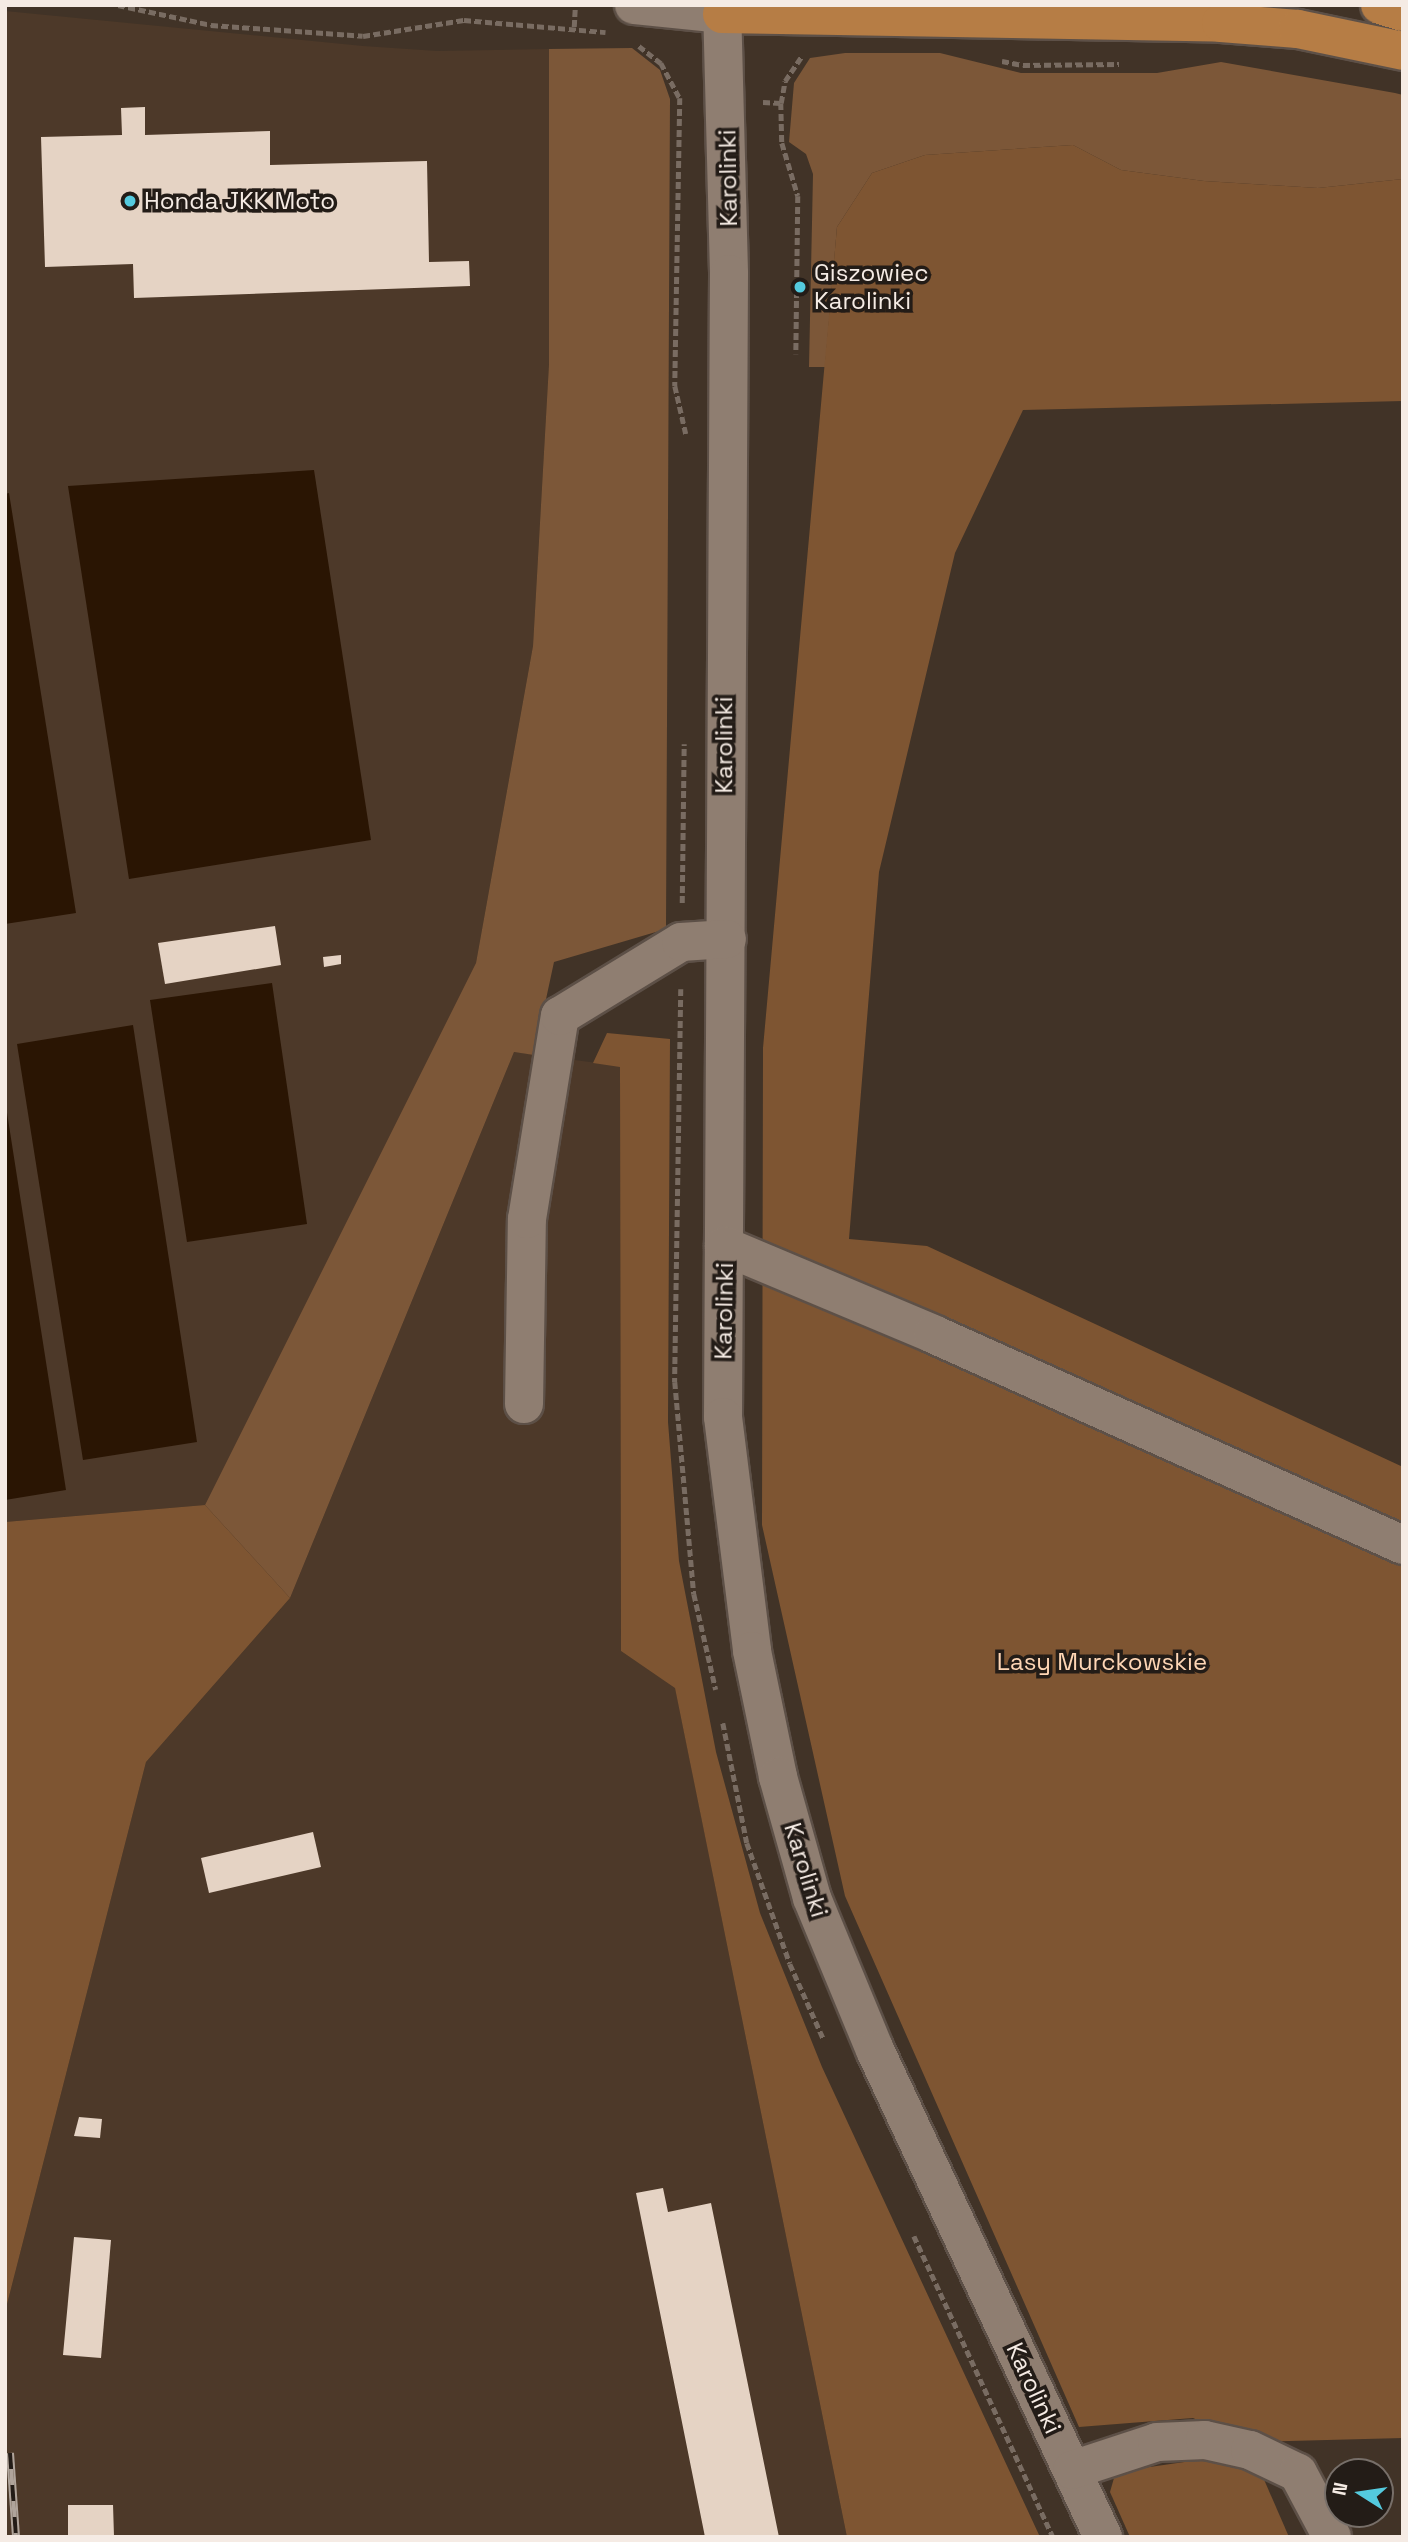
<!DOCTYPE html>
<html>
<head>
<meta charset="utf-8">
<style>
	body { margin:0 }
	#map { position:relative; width:1408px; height:2542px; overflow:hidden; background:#413327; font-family:"Space Grotesk",sans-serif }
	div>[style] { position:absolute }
	.built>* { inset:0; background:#4d3929 }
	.green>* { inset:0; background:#7c5738 }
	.forest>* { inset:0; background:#7e5532 }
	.water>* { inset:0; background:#2a1503 }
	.building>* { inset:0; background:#e5d3c4 }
	.path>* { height:4.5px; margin-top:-2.25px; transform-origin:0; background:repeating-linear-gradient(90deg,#796c62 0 7px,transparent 0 10.5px) }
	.roads { filter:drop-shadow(2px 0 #5d5047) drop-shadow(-2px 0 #5d5047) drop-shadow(0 2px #5d5047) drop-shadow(0 -2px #5d5047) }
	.minor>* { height:38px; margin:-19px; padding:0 19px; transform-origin:19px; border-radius:19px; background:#8f7e71 }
	.major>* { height:38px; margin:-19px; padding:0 19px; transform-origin:19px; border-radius:19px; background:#b67d45 }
	.rail>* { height:8px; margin-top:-4px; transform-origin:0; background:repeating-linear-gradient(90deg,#231c17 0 16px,#afa49b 0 32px); box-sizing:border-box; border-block:2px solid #afa49b }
	.dots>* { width:19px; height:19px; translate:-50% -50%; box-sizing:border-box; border:4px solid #231c17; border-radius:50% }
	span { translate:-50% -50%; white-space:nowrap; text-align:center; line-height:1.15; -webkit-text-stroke:7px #231c17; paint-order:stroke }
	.street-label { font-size:24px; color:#f5ebe4 }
	.poi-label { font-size:24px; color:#f5ebe4 }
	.left { translate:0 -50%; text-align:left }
	.park-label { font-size:24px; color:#fed6b5 }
	.frame { position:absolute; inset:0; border:7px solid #f5ebe4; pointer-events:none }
	.north { position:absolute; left:1324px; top:2458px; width:70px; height:70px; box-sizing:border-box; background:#231c17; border:2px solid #776f69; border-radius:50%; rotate:282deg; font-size:19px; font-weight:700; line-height:28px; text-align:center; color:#f5ebe4 }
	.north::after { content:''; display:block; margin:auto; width:24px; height:32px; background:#54cade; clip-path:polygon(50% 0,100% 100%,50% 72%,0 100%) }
</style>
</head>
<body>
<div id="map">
	<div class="built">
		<div style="clip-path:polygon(5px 11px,363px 46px,437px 51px,549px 49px,549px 364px,533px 646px,476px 963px,205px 1505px,5px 1522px)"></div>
		<div style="clip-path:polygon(514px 1052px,620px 1066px,621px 1651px,675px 1687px,847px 2537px,5px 2537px,5px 2312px,146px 1762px,290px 1598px)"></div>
	</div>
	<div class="green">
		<div style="clip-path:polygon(632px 48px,660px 70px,670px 99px,666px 929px,554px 962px,534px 1055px,514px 1052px,290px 1598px,205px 1505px,476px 963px,533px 646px,549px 364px,549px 49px)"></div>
		<div style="clip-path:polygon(845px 53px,940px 53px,1021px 73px,1157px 73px,1221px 62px,1395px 93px,1403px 95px,1403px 179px,1318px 188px,1204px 181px,1121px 170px,1073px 145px,925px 155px,872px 173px,837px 227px,825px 367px,809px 367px,813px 174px,806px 154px,789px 142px,794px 83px,810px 58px)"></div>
	</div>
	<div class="forest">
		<div style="clip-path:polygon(1073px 145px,1121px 170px,1204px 181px,1318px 188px,1403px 179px,1403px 401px,1023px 410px,955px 553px,879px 872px,849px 1239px,927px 1246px,1403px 1467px,1403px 2438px,1246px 2442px,1193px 2418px,1079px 2427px,845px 1896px,762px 1525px,763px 1048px,837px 227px,872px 173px,925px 155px)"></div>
		<div style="clip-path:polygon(607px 1033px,670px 1039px,668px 1422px,679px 1561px,716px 1752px,760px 1913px,822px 2067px,1040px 2537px,847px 2537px,675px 1688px,621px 1651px,620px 1067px,593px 1063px)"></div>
		<div style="clip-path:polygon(205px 1505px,290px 1598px,146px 1762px,5px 2312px,5px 1522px)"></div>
		<div style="clip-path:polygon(1219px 2457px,1259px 2468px,1289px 2537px,1130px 2537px,1110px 2492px,1114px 2478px,1129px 2470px)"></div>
	</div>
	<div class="water">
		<div style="clip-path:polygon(314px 470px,371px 840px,129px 879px,68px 486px)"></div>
		<div style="clip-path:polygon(9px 493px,76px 913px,5px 924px,5px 494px)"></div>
		<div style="clip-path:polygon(272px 983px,307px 1224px,187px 1242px,150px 1000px)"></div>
		<div style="clip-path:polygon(133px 1025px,197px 1442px,83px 1460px,17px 1044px)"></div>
		<div style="clip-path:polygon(5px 1100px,66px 1490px,5px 1500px)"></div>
	</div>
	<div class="building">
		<div style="clip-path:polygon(145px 107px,145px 135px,270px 131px,270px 165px,427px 161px,429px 262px,469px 261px,470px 286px,134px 298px,133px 264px,45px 267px,41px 137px,122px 135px,121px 108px)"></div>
		<div style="clip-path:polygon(275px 926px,281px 965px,165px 984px,158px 943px)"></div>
		<div style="clip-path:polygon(341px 955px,341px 964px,324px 967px,323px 957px)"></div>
		<div style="clip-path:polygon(313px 1832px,321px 1867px,209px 1893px,201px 1858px)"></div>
		<div style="clip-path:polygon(79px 2117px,102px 2119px,100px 2138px,74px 2136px)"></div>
		<div style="clip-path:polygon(663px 2188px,668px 2212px,711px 2203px,779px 2537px,705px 2537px,636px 2193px)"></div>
		<div style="clip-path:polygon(74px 2237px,111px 2240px,101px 2358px,63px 2355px)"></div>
		<div style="clip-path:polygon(68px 2505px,113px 2505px,114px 2537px,68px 2537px)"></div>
	</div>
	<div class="path">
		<div style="left:118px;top:5px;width:95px;rotate:12.1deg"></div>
		<div style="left:211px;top:25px;width:152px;rotate:4.1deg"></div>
		<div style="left:363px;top:36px;width:102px;rotate:-9deg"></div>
		<div style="left:464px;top:20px;width:142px;rotate:4.9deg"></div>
		<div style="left:574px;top:27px;width:22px;rotate:-87deg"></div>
		<div style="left:639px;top:46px;width:28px;rotate:38deg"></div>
		<div style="left:661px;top:63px;width:40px;rotate:62deg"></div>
		<div style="left:1002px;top:61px;width:21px;rotate:11deg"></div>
		<div style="left:1023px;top:65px;width:96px;rotate:-0.6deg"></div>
		<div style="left:680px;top:98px;width:288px;rotate:91deg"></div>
		<div style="left:675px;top:386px;width:49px;rotate:77.1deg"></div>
		<div style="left:763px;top:102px;width:18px;rotate:3deg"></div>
		<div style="left:781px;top:103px;width:22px;rotate:-80deg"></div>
		<div style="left:785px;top:81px;width:30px;rotate:-56deg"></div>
		<div style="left:781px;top:103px;width:40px;rotate:88.6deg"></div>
		<div style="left:782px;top:143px;width:55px;rotate:73.2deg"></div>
		<div style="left:798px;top:196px;width:158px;rotate:90.7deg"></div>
		<div style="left:682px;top:903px;width:159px;rotate:-89.3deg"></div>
		<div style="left:681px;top:989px;width:393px;rotate:90.9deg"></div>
		<div style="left:675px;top:1382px;width:213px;rotate:84.9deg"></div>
		<div style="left:694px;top:1594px;width:98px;rotate:77.1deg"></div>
		<div style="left:723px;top:1723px;width:122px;rotate:78.7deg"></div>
		<div style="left:747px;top:1843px;width:128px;rotate:70.4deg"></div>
		<div style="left:790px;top:1964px;width:83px;rotate:65.9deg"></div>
		<div style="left:914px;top:2236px;width:332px;rotate:65.2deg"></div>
	</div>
	<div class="roads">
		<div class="minor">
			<div style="left:634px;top:5px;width:88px;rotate:5.8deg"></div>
			<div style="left:722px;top:5px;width:269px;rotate:88.5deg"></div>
			<div style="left:729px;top:274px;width:1143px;rotate:90.3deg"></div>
			<div style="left:723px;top:1417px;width:236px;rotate:82.9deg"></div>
			<div style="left:752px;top:1651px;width:129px;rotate:78.3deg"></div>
			<div style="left:778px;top:1777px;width:126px;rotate:74.3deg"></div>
			<div style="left:812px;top:1898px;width:165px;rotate:67.5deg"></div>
			<div style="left:875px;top:2050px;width:538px;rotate:64.91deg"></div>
			<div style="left:724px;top:1246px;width:227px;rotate:22.8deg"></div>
			<div style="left:933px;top:1334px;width:515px;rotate:24.18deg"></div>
			<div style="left:524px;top:1404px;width:185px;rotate:-89.1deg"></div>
			<div style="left:527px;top:1219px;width:206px;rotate:-80.8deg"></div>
			<div style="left:560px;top:1016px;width:142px;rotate:-31.4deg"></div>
			<div style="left:681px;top:942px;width:46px;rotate:-3.7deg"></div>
			<div style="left:1072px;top:2470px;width:89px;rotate:-18.2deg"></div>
			<div style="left:1157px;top:2442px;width:48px;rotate:-2.4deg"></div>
			<div style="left:1205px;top:2440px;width:46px;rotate:12.5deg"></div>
			<div style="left:1250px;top:2450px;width:53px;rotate:25.6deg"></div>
			<div style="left:1298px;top:2473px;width:72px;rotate:62deg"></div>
		</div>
		<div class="major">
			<div style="left:1380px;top:5px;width:24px;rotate:17deg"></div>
			<div style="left:722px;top:14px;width:499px;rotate:1deg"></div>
			<div style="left:1221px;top:23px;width:77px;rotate:4.5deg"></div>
			<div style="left:1298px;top:29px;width:107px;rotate:11.8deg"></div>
		</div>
	</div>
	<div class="rail">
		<div style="left:10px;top:2453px;width:84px;rotate:85.9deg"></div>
	</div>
	<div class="dots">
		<div style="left:130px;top:201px;background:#54cade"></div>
		<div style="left:800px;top:287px;background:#54cade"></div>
	</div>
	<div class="street-label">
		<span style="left:728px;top:178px;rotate:-91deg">Karolinki</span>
		<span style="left:724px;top:745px;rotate:-90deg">Karolinki</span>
		<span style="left:724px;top:1311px;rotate:-89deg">Karolinki</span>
		<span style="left:806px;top:1870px;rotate:73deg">Karolinki</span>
		<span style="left:1034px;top:2388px;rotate:65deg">Karolinki</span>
	</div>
	<div class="poi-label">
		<span class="left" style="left:144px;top:201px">Honda JKK Moto</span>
		<span class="left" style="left:814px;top:287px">Giszowiec<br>Karolinki</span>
	</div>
	<div class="park-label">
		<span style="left:1102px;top:1662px">Lasy Murckowskie</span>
	</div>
	<div class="frame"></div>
	<div class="north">N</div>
</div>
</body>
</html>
